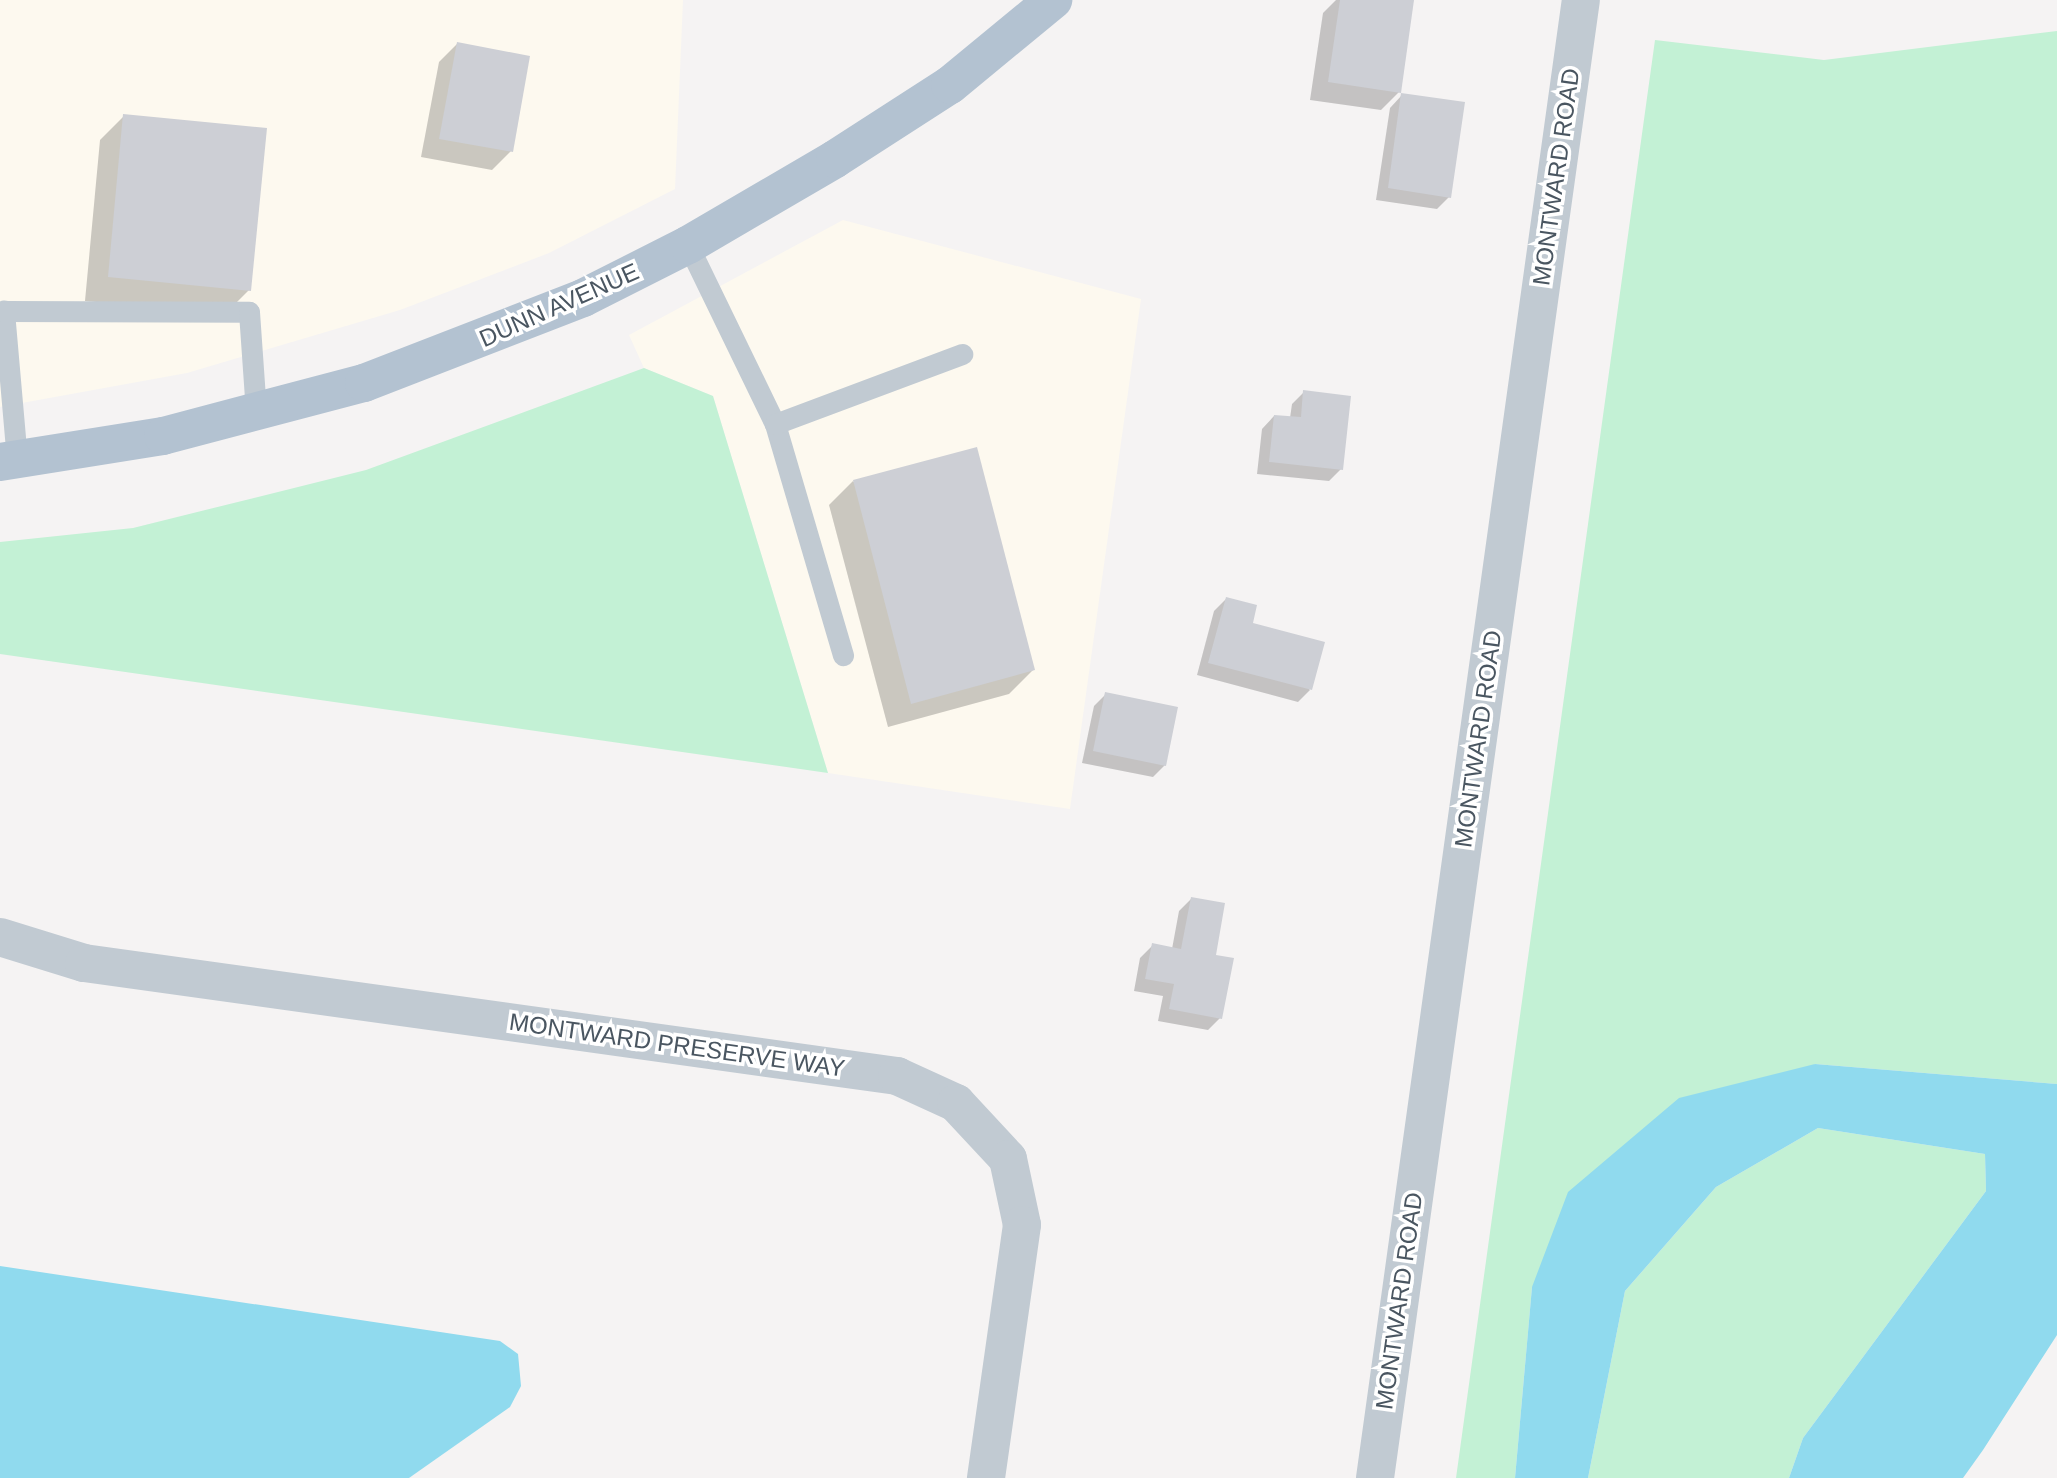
<!DOCTYPE html>
<html>
<head>
<meta charset="utf-8">
<style>
	body { margin:0 }
	#map { position:relative; width:2057px; height:1478px; overflow:hidden; background:#f5f3f3; font-family:Arial,sans-serif }
	div>[style] { position:absolute }
	.commercial>* { inset:0; background:#fdf9ef }
	.green>* { inset:0; background:#c3f1d5 }
	.water>* { inset:0; background:#90daee }
	.shadow>* { inset:0; background:#0003 }
	.building>* { inset:0; background:#cdcfd5 }
	.service>* { height:21px; margin:-10.5px; padding:0 10.5px; transform-origin:10.5px; border-radius:10.5px; background:#c1cad2 }
	.minor>* { height:38px; margin:-19px; padding:0 19px; transform-origin:19px; border-radius:19px; background:#c1cad2 }
	.tertiary>* { height:38px; margin:-19px; padding:0 19px; transform-origin:19px; border-radius:19px; background:#c1cad2 }
	.primary>* { height:38px; margin:-19px; padding:0 19px; transform-origin:19px; border-radius:19px; background:#b3c2d1 }
	span { translate:-50% -50%; white-space:nowrap; text-align:center; line-height:1.15; -webkit-text-stroke:7px #fff; paint-order:stroke }
	.street-label { font-size:24px; color:#4a5661 }
</style>
</head>
<body>
<div id="map">
	<div class="commercial">
		<div style="clip-path:polygon(0 0,683px 0,675px 189px,549px 253px,400px 310px,187px 373px,0 407px)"></div>
		<div style="clip-path:polygon(843px 220px,1141px 299px,1070px 809px,828px 773px,713px 396px,644px 368px,629px 335px)"></div>
	</div>
	<div class="green">
		<div style="clip-path:polygon(2057px 31px,2057px 1084px,1815px 1064px,1532px 1287px,1515px 1478px,1456px 1478px,1655px 40px,1824px 60px)"></div>
		<div style="clip-path:polygon(644px 368px,713px 396px,828px 773px,0 654px,0 542px,133px 528px,366px 470px)"></div>
		<div style="clip-path:polygon(1818px 1128px,1985px 1154px,1986px 1191px,1803px 1438px,1789px 1478px,1588px 1478px,1625px 1291px,1716px 1187px)"></div>
	</div>
	<div class="water">
		<div style="clip-path:polygon(1815px 1064px,2057px 1084px,2057px 1335px,1983px 1450px,1963px 1478px,1789px 1478px,1803px 1438px,1986px 1191px,1985px 1154px,1818px 1128px,1716px 1187px,1625px 1291px,1588px 1478px,1515px 1478px,1532px 1287px,1568px 1192px,1679px 1098px)"></div>
		<div style="clip-path:polygon(0 1266px,500px 1341px,518px 1354px,521px 1386px,510px 1407px,409px 1478px,0 1478px)"></div>
	</div>
	<div class="shadow">
		<div style="clip-path:polygon(1336px 0,1412px 0,1399px 92px,1381px 110px,1310px 100px,1323px 13px)"></div>
		<div style="clip-path:polygon(457px 44px,511px 151px,492px 170px,421px 157px,439px 62px)"></div>
		<div style="clip-path:polygon(1402px 95px,1449px 197px,1437px 209px,1376px 200px,1390px 108px)"></div>
		<div style="clip-path:polygon(124px 116px,249px 290px,225px 314px,85px 301px,100px 140px)"></div>
		<div style="clip-path:polygon(1304px 392px,1341px 469px,1329px 481px,1257px 474px,1262px 429px,1274px 416px,1290px 418px,1292px 404px)"></div>
		<div style="clip-path:polygon(853px 481px,1033px 670px,1009px 694px,888px 727px,829px 505px)"></div>
		<div style="clip-path:polygon(1226px 599px,1310px 690px,1298px 702px,1197px 675px,1214px 611px)"></div>
		<div style="clip-path:polygon(1106px 694px,1165px 765px,1153px 777px,1082px 763px,1094px 706px)"></div>
		<div style="clip-path:polygon(1191px 899px,1214px 957px,1220px 1018px,1208px 1030px,1158px 1021px,1163px 996px,1134px 991px,1140px 958px,1153px 945px,1172px 949px,1179px 911px)"></div>
	</div>
	<div class="building">
		<div style="clip-path:polygon(1340px 0,1414px 0,1401px 93px,1328px 82px)"></div>
		<div style="clip-path:polygon(457px 42px,530px 56px,513px 152px,439px 139px)"></div>
		<div style="clip-path:polygon(1401px 93px,1465px 102px,1451px 198px,1388px 188px)"></div>
		<div style="clip-path:polygon(123px 114px,267px 128px,251px 291px,108px 277px)"></div>
		<div style="clip-path:polygon(1303px 390px,1351px 396px,1343px 470px,1269px 462px,1274px 415px,1301px 417px)"></div>
		<div style="clip-path:polygon(977px 447px,1035px 670px,911px 704px,853px 480px)"></div>
		<div style="clip-path:polygon(1226px 597px,1257px 605px,1253px 623px,1325px 642px,1312px 690px,1208px 663px)"></div>
		<div style="clip-path:polygon(1105px 692px,1178px 707px,1166px 766px,1093px 751px)"></div>
		<div style="clip-path:polygon(1191px 897px,1225px 903px,1216px 955px,1234px 958px,1222px 1019px,1169px 1009px,1174px 984px,1145px 979px,1152px 943px,1181px 949px)"></div>
	</div>
	<div class="service">
		<div style="left:688px;top:245px;width:199px;rotate:64.1deg"></div>
		<div style="left:775px;top:424px;width:241px;rotate:73.6deg"></div>
		<div style="left:775px;top:424px;width:200px;rotate:-20.5deg"></div>
		<div style="left:17px;top:460px;width:150px;rotate:-95deg"></div>
		<div style="left:4px;top:311px;width:245px;rotate:0.2deg"></div>
		<div style="left:249px;top:312px;width:100px;rotate:86deg"></div>
	</div>
	<div class="minor">
		<div style="left:0;top:937px;width:88px;rotate:17.2deg"></div>
		<div style="left:84px;top:963px;width:821px;rotate:7.91deg"></div>
		<div style="left:897px;top:1076px;width:65px;rotate:24.6deg"></div>
		<div style="left:956px;top:1103px;width:76px;rotate:47.1deg"></div>
		<div style="left:1008px;top:1159px;width:67px;rotate:78deg"></div>
		<div style="left:1022px;top:1225px;width:256px;rotate:98.1deg"></div>
	</div>
	<div class="tertiary">
		<div style="left:1375px;top:1478px;width:1492px;rotate:-82.07deg"></div>
	</div>
	<div class="primary">
		<div style="left:0;top:462px;width:165px;rotate:-9.1deg"></div>
		<div style="left:163px;top:436px;width:208px;rotate:-14.8deg"></div>
		<div style="left:364px;top:383px;width:235px;rotate:-21.2deg"></div>
		<div style="left:583px;top:298px;width:118px;rotate:-26.8deg"></div>
		<div style="left:688px;top:245px;width:170px;rotate:-30.3deg"></div>
		<div style="left:835px;top:159px;width:137px;rotate:-32.8deg"></div>
		<div style="left:950px;top:85px;width:134px;rotate:-39.5deg"></div>
	</div>
	<div class="street-label">
		<span style="left:1556px;top:177px;rotate:-82deg">MONTWARD ROAD</span>
		<span style="left:559px;top:305px;rotate:-24deg">DUNN AVENUE</span>
		<span style="left:1478px;top:739px;rotate:-82deg">MONTWARD ROAD</span>
		<span style="left:677px;top:1045px;rotate:8deg">MONTWARD PRESERVE WAY</span>
		<span style="left:1399px;top:1301px;rotate:-82deg">MONTWARD ROAD</span>
	</div>
</div>
</body>
</html>
